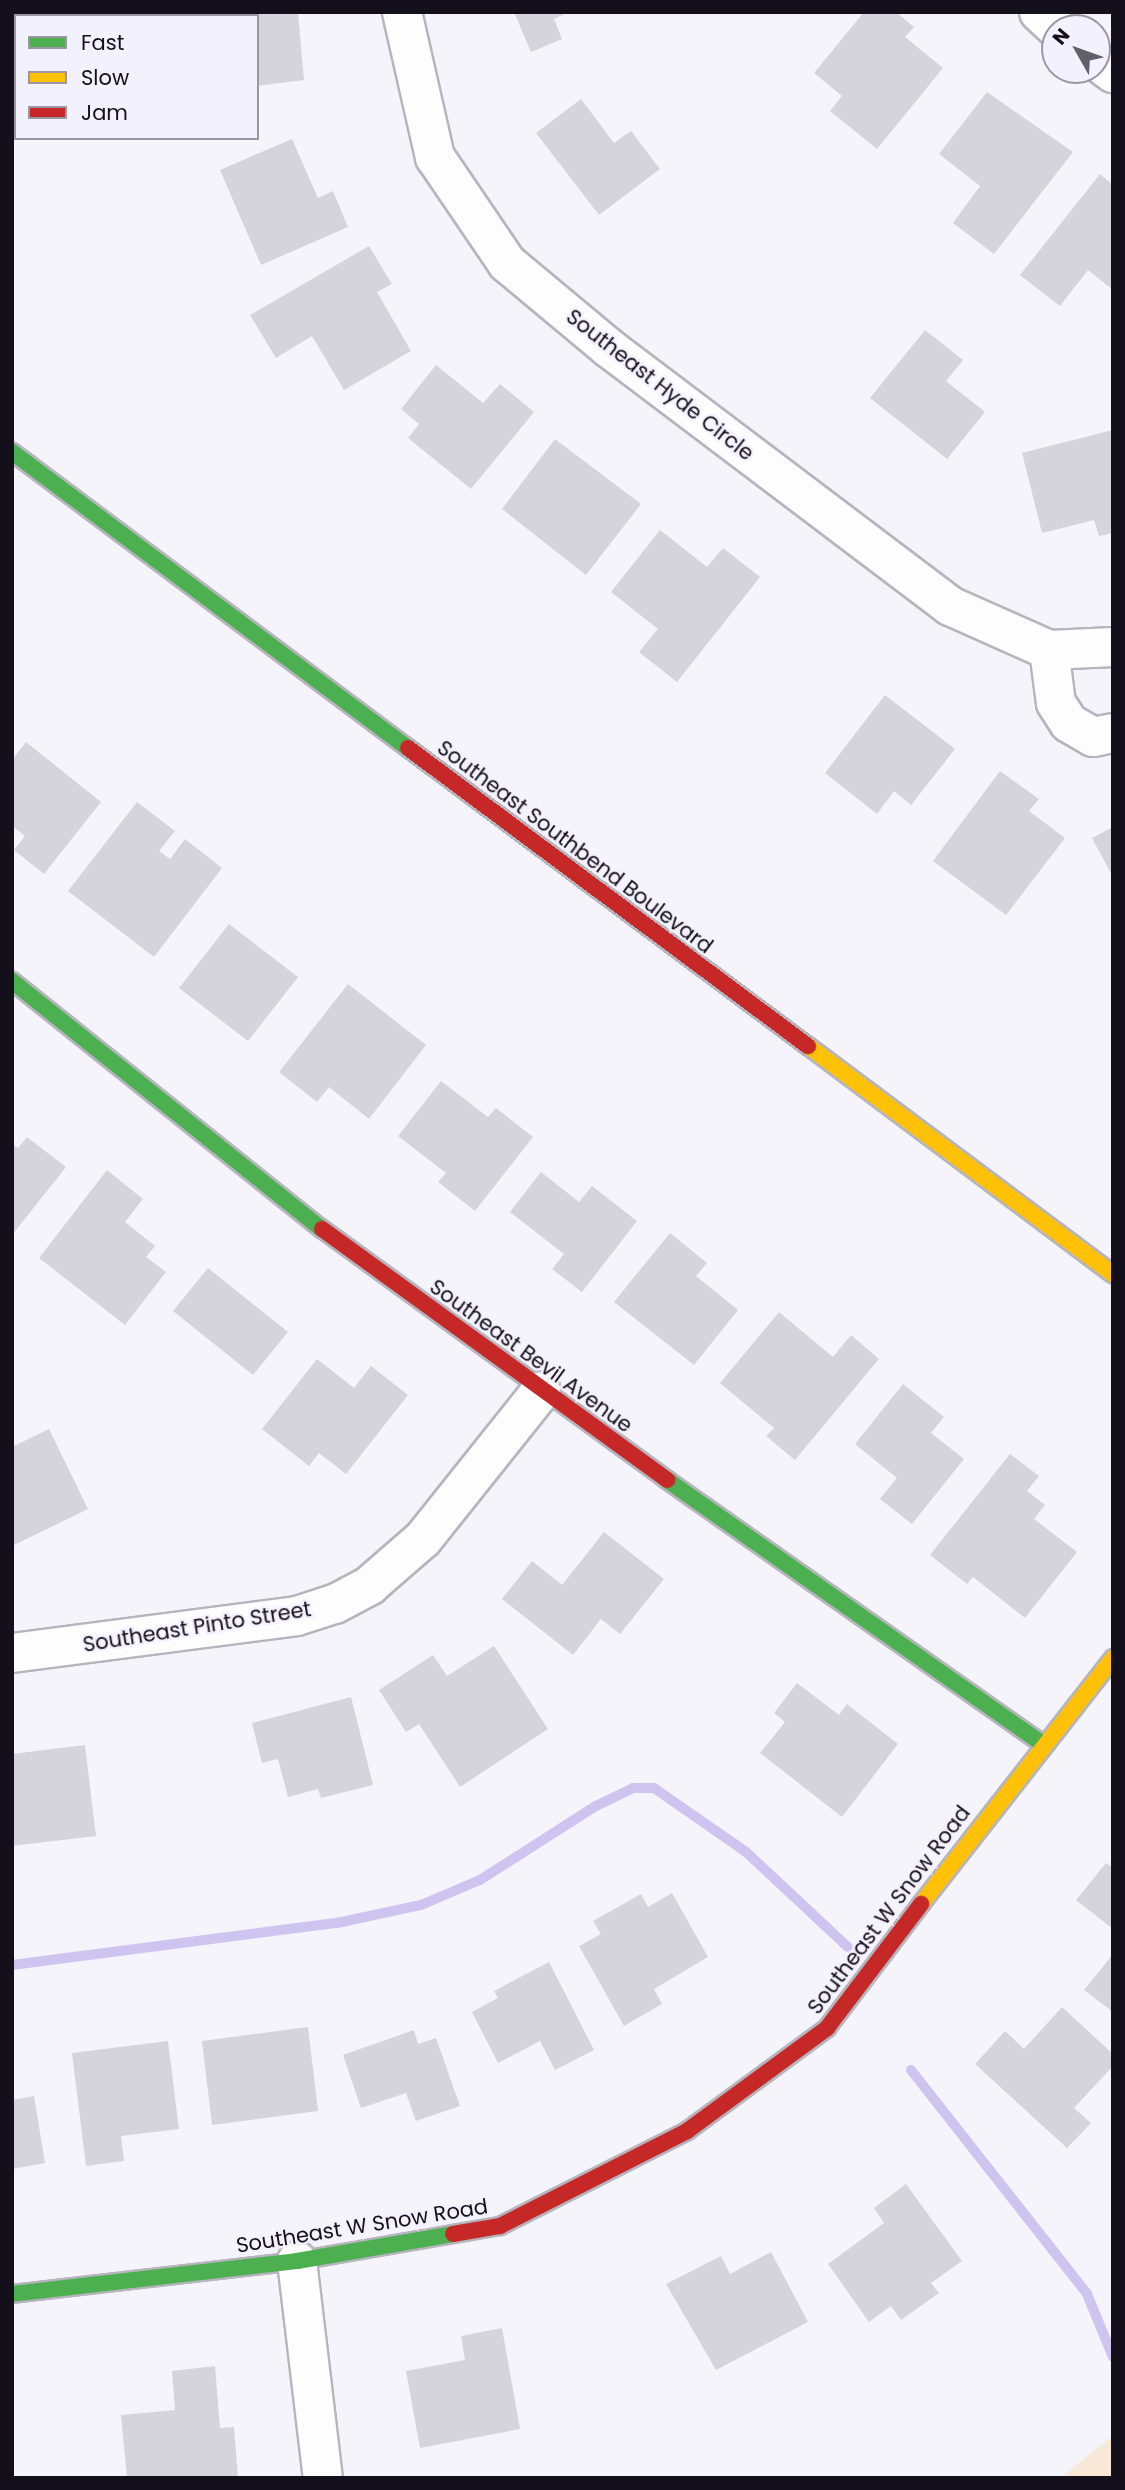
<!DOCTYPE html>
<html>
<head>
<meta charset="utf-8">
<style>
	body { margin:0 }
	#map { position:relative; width:1125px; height:2490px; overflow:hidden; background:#f5f4fb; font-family:Poppins,sans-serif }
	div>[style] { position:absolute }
	.green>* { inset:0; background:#f8e8d8 }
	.stream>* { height:10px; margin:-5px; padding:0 5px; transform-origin:5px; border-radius:5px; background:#cdc4f0 }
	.building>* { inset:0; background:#d5d3dc }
	.roads { filter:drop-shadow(2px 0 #b6b5bd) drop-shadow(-2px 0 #b6b5bd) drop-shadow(0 2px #b6b5bd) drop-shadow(0 -2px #b6b5bd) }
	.street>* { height:38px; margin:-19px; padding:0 19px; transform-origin:19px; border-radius:19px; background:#fefdfe }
	.fast>* { height:16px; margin:-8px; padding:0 8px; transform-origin:8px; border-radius:8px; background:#4caf50 }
	.slow>* { height:16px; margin:-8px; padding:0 8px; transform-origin:8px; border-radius:8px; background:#ffc107 }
	.jam>* { height:16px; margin:-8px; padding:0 8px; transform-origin:8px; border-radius:8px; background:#c62828 }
	span { translate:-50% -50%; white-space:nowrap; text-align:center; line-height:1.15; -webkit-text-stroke:5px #f4f1fe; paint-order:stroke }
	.street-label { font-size:21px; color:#13101b }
	.frame { position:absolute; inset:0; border:14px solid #13101b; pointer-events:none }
	.legend { position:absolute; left:14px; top:14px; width:245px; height:126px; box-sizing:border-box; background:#f4f1fe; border:2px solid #9a97a3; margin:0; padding:9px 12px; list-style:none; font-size:21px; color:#13101b }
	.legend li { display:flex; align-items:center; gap:14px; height:35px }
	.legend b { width:35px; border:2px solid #9a97a3 }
	.north { position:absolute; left:1041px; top:14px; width:70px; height:70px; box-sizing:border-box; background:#f4f1fe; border:2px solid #9a97a3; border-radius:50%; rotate:310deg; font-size:19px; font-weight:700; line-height:28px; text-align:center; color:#13101b }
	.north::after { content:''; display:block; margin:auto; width:24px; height:32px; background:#626069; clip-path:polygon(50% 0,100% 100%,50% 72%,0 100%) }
</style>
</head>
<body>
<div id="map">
	<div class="green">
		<div style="clip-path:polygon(1113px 2436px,1113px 2478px,1060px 2478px)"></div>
	</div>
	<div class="stream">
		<div style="left:12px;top:1965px;width:328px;rotate:-7.4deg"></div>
		<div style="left:337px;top:1923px;width:86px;rotate:-12.1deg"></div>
		<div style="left:421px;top:1905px;width:64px;rotate:-23deg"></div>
		<div style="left:480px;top:1880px;width:135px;rotate:-32.6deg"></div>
		<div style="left:594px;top:1807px;width:43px;rotate:-26deg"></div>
		<div style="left:633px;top:1788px;width:21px"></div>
		<div style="left:654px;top:1788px;width:112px;rotate:34.8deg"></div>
		<div style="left:746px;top:1852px;width:139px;rotate:43deg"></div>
		<div style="left:911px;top:2070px;width:285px;rotate:51.8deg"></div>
		<div style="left:1087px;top:2294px;width:68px;rotate:67.6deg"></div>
	</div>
	<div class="building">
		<div style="clip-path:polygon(12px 12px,103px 12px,16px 16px,16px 56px)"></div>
		<div style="clip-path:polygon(175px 12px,298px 12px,304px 80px,257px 86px,257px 16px)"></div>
		<div style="clip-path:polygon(514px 12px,569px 12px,554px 19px,562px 39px,531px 52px)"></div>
		<div style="clip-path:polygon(864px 12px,896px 12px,914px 27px,905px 37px,943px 68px,877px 149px,830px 111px,842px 96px,814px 73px)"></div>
		<div style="clip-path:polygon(987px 92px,1073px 152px,994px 254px,953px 223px,980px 186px,939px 154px)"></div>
		<div style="clip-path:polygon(581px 99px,614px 143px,631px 131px,660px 169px,599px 215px,536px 133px)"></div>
		<div style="clip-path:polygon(292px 139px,318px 198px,333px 191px,348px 227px,261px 265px,220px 170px)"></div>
		<div style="clip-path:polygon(1100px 174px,1113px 185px,1113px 290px,1088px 270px,1060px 306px,1020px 275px)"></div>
		<div style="clip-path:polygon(369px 246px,392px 284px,377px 292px,411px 351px,344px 390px,312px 336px,276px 358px,250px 315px)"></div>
		<div style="clip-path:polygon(925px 330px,963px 360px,946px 381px,985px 412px,947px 459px,870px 398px)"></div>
		<div style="clip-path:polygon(436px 365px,483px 403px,500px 384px,534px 412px,471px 489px,408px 438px,419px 424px,401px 409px)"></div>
		<div style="clip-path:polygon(1113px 430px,1113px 533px,1099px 536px,1094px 520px,1042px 533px,1022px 453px)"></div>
		<div style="clip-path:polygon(555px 439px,641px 504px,586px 575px,502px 509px)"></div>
		<div style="clip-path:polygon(660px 530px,707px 567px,723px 548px,760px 577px,677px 682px,639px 652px,658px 629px,611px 592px)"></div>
		<div style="clip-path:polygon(885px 695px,955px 749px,911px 805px,894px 791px,877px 814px,825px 773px)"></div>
		<div style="clip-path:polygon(26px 742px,101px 802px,44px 874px,14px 850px,25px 836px,12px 826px,12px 760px)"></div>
		<div style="clip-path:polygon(1000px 771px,1039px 799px,1029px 811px,1065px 838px,1006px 915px,933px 861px)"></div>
		<div style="clip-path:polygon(137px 802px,175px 831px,159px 851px,170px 859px,185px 839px,222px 868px,154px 957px,68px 891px)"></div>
		<div style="clip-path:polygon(1113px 827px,1113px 877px,1092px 838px)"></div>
		<div style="clip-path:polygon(229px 924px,298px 977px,248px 1041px,179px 988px)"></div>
		<div style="clip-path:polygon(348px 984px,426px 1045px,369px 1119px,329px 1087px,317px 1102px,279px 1072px)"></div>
		<div style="clip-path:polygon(441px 1081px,488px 1117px,496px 1108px,533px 1137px,475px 1211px,438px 1182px,446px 1173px,398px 1136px)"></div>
		<div style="clip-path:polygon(27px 1137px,66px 1167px,12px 1235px,12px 1144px,18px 1148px)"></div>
		<div style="clip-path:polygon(107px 1170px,143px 1199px,125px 1222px,155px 1246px,146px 1257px,166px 1272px,125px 1325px,39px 1258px)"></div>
		<div style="clip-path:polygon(541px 1172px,579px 1202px,592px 1186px,637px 1221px,582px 1292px,552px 1269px,564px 1254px,510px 1212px)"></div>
		<div style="clip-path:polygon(670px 1233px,707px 1263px,696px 1276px,738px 1310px,694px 1365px,614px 1302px)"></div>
		<div style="clip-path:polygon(208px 1268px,288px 1332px,253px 1375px,173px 1311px)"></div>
		<div style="clip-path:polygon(779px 1312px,833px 1357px,851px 1335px,879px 1359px,795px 1460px,766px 1436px,774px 1428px,720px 1383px)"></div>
		<div style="clip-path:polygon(317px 1359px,354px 1388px,371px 1366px,408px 1395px,346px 1474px,319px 1453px,309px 1466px,262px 1429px)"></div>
		<div style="clip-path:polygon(903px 1384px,944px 1417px,931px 1433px,964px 1459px,912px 1524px,880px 1499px,897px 1478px,855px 1444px)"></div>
		<div style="clip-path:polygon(49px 1429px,88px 1509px,12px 1546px,12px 1447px)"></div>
		<div style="clip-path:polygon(1010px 1454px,1039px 1476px,1027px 1491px,1045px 1505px,1034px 1519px,1077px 1552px,1025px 1618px,973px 1577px,967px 1584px,930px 1555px)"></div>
		<div style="clip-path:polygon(604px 1532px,664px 1579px,620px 1634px,601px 1619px,573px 1655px,502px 1599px,532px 1561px,562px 1585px)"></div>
		<div style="clip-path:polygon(494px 1646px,548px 1729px,460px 1787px,419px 1724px,406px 1732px,379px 1690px,433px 1655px,447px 1676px)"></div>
		<div style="clip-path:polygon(797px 1683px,839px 1715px,847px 1704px,898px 1744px,842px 1817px,760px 1753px,785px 1722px,774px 1713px)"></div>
		<div style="clip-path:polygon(351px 1697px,373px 1785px,321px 1798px,318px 1789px,288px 1797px,278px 1759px,262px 1763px,252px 1723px)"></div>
		<div style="clip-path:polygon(85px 1745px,96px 1836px,12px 1846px,12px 1754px)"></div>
		<div style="clip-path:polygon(1106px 1863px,1113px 1868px,1113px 1929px,1076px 1900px)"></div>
		<div style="clip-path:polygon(672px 1893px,708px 1957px,654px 1989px,662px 2004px,624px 2026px,579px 1946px,601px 1934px,593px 1921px,641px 1894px,648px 1907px)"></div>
		<div style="clip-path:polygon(1113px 1954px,1113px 2012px,1084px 1990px)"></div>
		<div style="clip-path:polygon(549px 1962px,594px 2050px,555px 2070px,540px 2041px,498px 2063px,472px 2012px,498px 1998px,494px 1991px)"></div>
		<div style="clip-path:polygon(1062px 2007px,1113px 2054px,1113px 2066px,1074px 2108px,1091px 2123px,1067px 2148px,975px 2064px,1005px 2031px,1024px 2049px)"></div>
		<div style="clip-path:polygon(308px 2027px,318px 2111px,212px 2125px,202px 2041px)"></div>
		<div style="clip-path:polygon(414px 2030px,418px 2044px,436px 2038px,460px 2106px,416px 2121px,406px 2093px,361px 2108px,343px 2055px)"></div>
		<div style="clip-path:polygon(168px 2041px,179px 2129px,121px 2136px,124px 2161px,86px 2166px,72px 2053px)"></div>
		<div style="clip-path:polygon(34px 2096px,45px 2163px,12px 2169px,12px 2100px)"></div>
		<div style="clip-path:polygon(906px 2184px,962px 2261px,931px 2283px,939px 2293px,901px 2320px,891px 2306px,869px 2322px,828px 2264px,884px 2223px,874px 2208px)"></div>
		<div style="clip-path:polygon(771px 2252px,808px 2322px,716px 2370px,666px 2284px,721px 2256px,730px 2274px)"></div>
		<div style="clip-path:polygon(502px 2328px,520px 2429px,420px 2448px,406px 2371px,465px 2360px,461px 2336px)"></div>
		<div style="clip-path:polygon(215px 2366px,220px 2428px,234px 2427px,238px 2478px,127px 2478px,121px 2415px,175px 2410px,172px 2371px)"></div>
	</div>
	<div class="roads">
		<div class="street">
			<div style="left:402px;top:12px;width:149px;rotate:77.2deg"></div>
			<div style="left:435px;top:157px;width:128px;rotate:55.8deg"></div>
			<div style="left:507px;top:263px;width:133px;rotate:39.8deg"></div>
			<div style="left:609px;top:348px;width:428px;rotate:37.1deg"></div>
			<div style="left:950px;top:606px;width:108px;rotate:24deg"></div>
			<div style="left:1049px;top:650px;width:64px;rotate:-2.7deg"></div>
			<div style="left:1039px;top:12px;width:23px;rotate:43deg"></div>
			<div style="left:1097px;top:61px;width:20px;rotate:37deg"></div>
			<div style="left:1049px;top:650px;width:53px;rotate:82.5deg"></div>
			<div style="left:1056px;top:703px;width:24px;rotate:57deg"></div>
			<div style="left:1069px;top:723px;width:28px;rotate:30deg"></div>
			<div style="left:1093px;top:737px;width:20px;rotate:-11deg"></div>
			<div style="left:12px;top:1653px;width:287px;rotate:-7.4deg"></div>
			<div style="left:297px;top:1616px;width:40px;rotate:-18deg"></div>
			<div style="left:335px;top:1604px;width:40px;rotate:-28deg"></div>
			<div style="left:370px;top:1585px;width:70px;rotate:-41deg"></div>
			<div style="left:423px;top:1539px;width:189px;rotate:-51.4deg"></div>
			<div style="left:297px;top:2261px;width:219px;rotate:83.2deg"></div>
		</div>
		<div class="fast">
			<div style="left:12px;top:452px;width:494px;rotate:36.8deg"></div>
			<div style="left:12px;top:981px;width:397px;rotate:38.7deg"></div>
			<div style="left:667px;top:1480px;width:459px;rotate:35.1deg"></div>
			<div style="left:12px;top:2294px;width:287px;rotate:-6.6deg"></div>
			<div style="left:297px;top:2261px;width:158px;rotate:-9.8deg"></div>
		</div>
		<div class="slow">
			<div style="left:808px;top:1046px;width:381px;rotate:36.8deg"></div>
			<div style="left:921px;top:1904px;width:312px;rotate:-52deg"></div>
		</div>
		<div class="jam">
			<div style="left:408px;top:748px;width:499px;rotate:36.7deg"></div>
			<div style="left:322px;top:1229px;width:427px;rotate:36deg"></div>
			<div style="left:453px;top:2234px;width:48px;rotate:-9.7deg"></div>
			<div style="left:500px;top:2226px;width:210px;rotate:-26.9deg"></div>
			<div style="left:687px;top:2131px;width:174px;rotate:-36.3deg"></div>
			<div style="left:827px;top:2028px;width:156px;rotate:-52.8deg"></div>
		</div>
	</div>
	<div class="street-label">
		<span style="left:660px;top:385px;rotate:38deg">Southeast Hyde Circle</span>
		<span style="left:575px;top:847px;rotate:37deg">Southeast Southbend Boulevard</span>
		<span style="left:531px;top:1356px;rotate:36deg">Southeast Bevil Avenue</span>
		<span style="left:197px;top:1627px;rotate:-9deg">Southeast Pinto Street</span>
		<span style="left:889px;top:1910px;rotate:-53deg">Southeast W Snow Road</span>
		<span style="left:362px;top:2226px;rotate:-9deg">Southeast W Snow Road</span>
	</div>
	<div class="frame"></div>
	<ul class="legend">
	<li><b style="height:9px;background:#4caf50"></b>Fast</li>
	<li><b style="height:9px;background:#ffc107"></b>Slow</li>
	<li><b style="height:9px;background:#c62828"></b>Jam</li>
	</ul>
	<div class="north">N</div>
</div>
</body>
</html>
